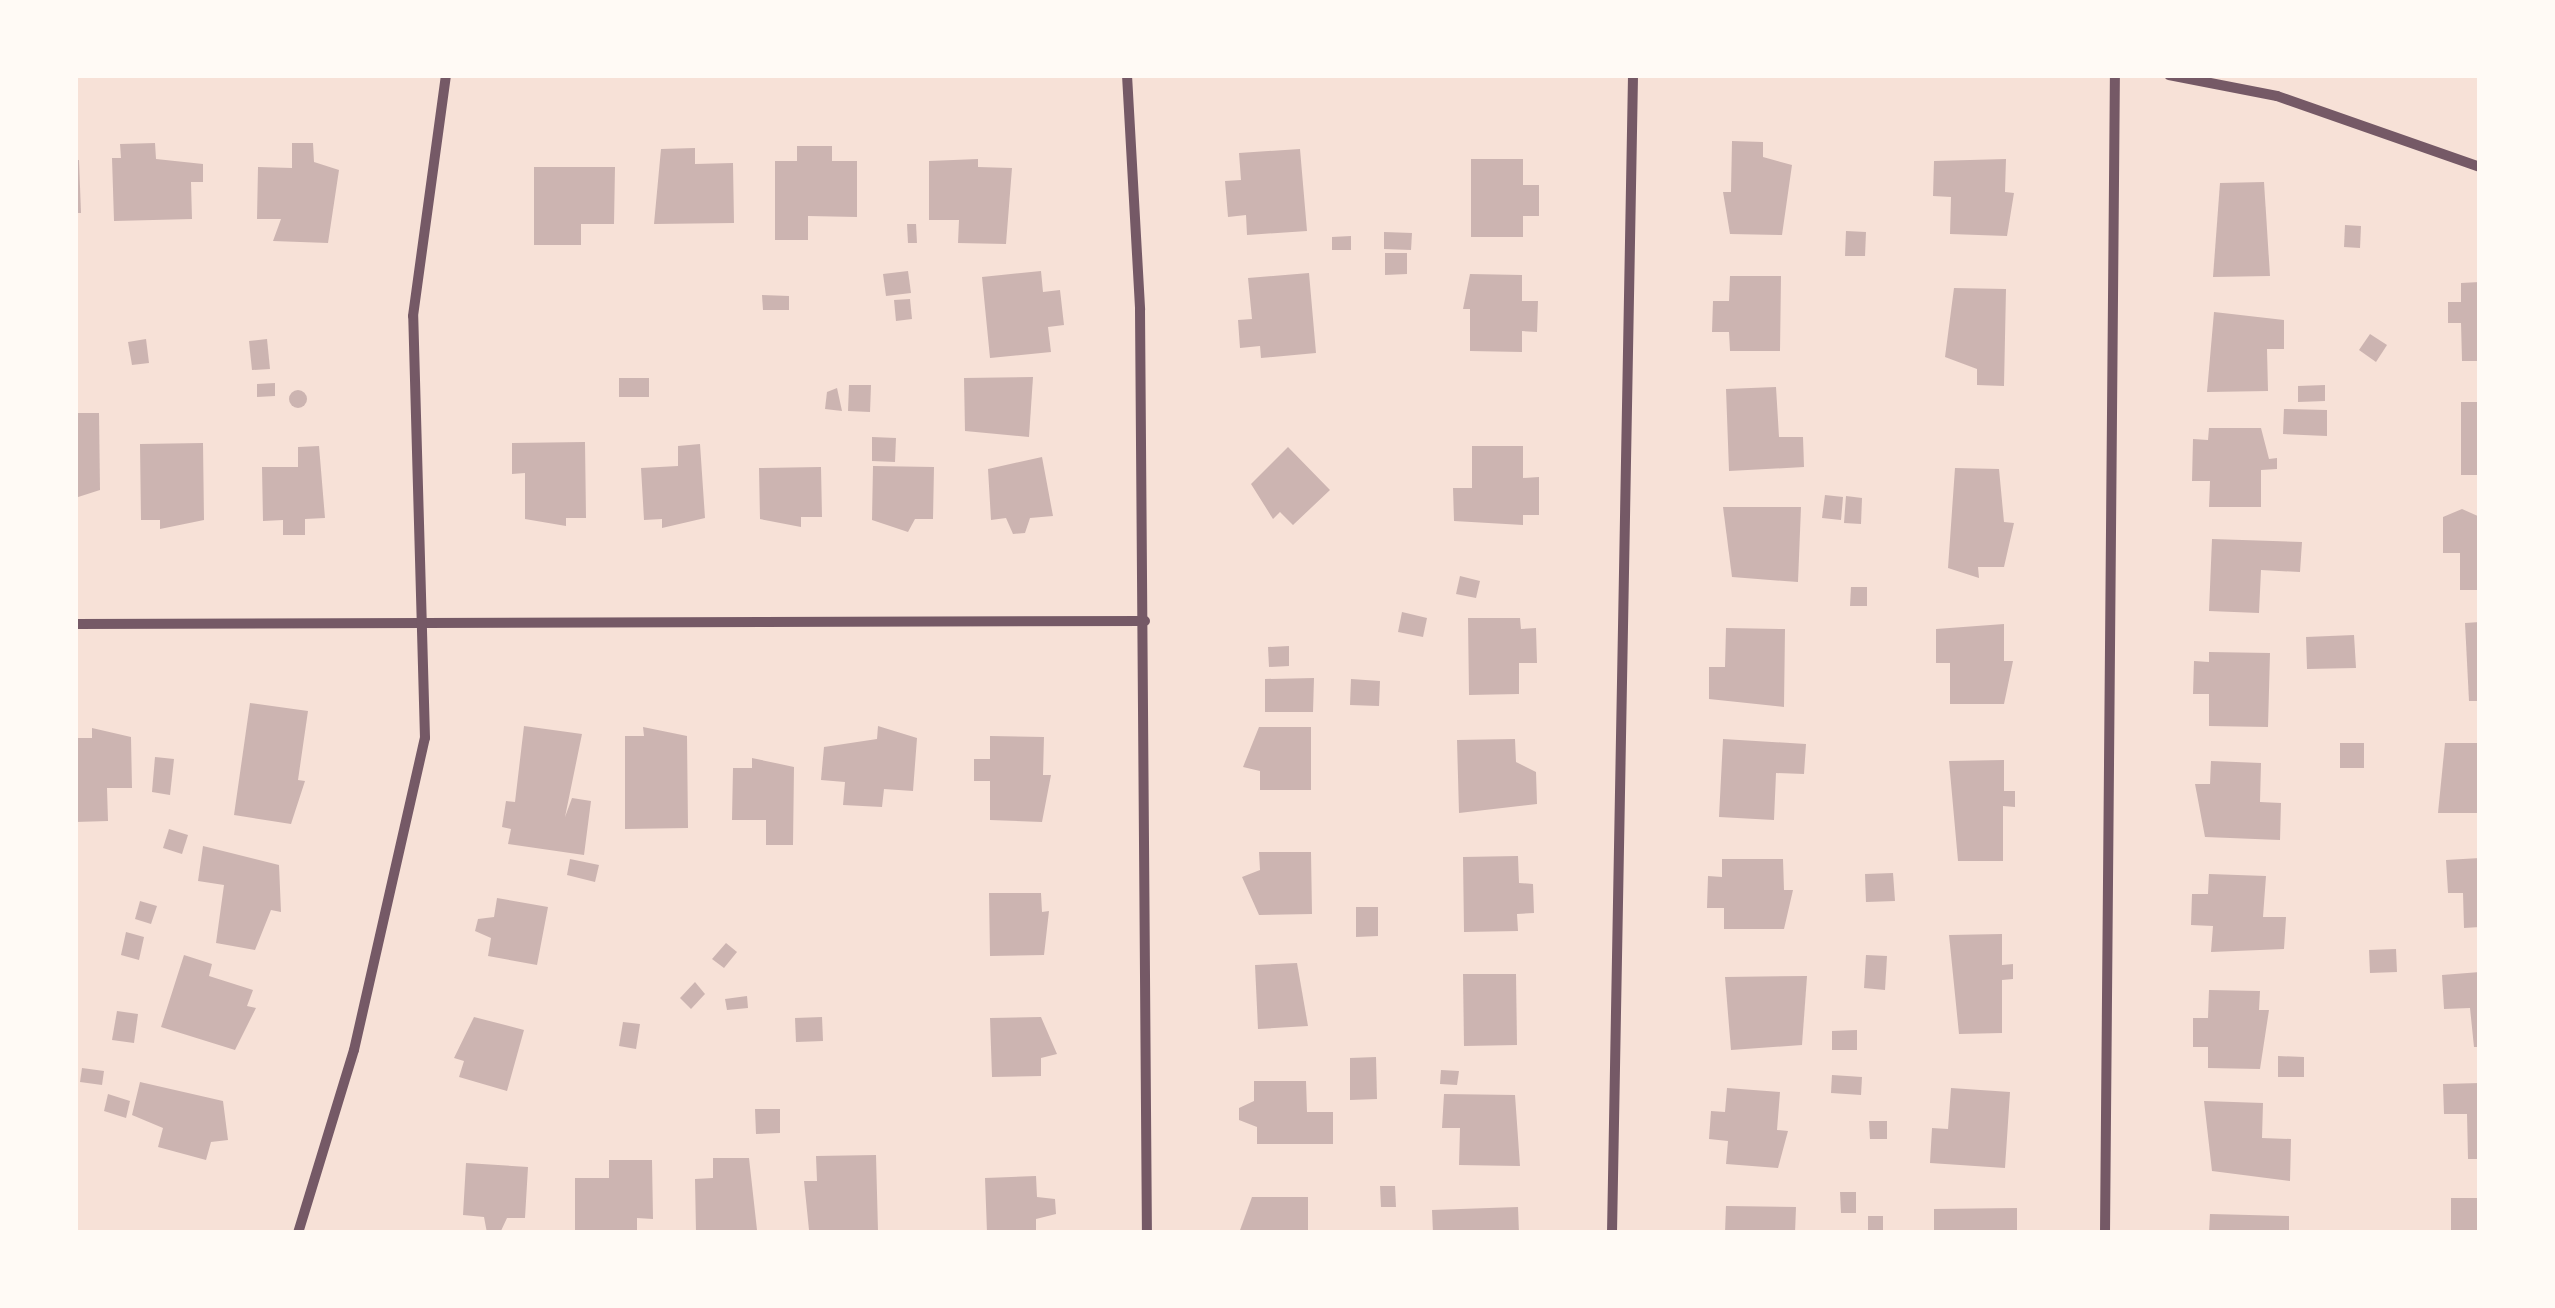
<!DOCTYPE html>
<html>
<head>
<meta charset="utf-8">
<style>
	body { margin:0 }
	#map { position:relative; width:2555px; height:1308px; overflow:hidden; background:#f7e1d7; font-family:"Libre Baskerville",serif }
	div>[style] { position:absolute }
	.building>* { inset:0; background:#ccb4b1 }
	.round { border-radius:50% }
	.minor>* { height:10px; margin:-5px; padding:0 5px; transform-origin:5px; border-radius:5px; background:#755966 }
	span { translate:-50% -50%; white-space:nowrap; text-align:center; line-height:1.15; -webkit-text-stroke:10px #fffaf5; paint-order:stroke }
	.frame { position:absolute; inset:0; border:78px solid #fffaf5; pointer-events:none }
</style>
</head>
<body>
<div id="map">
	<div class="building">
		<div style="clip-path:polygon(1732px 141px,1763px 142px,1763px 157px,1792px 165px,1782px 235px,1730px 234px,1723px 192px,1731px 192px)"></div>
		<div style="clip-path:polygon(155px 143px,156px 159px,203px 164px,203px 182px,191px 182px,192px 219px,114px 221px,112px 158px,121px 158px,120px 144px)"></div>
		<div style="clip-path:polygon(292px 143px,313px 143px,314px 162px,339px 170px,328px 243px,273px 241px,281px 219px,257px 219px,258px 167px,292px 168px)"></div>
		<div style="clip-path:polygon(797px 146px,832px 146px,832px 161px,857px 161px,857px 217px,808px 216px,808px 240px,775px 240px,775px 161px,797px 161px)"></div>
		<div style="clip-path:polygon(695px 148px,695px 164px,733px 163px,734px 223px,654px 224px,661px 149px)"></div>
		<div style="clip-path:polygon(1300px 149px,1307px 231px,1247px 235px,1246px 215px,1228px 217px,1225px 181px,1241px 180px,1239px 153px)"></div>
		<div style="clip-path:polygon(978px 159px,978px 167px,1012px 168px,1006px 244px,958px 243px,959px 220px,929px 220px,929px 161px)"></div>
		<div style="clip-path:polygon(1471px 159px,1523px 159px,1523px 185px,1539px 185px,1539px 216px,1523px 216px,1523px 237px,1471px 237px)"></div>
		<div style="clip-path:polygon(2006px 159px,2005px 192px,2014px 193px,2007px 236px,1950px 234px,1951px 197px,1933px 196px,1934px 161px)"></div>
		<div style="clip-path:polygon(75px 160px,79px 160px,81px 213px,75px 213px)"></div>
		<div style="clip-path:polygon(534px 167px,615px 167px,614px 224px,581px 224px,581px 245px,534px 245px)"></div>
		<div style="clip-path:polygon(2264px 182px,2270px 276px,2213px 277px,2220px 183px)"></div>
		<div style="clip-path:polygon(907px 224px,916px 224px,917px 243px,908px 243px)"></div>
		<div style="clip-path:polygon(2345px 225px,2361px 226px,2360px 248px,2344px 247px)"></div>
		<div style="clip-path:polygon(1846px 231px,1866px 232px,1865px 256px,1845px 256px)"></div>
		<div style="clip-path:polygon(1384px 232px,1412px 233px,1411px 250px,1384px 249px)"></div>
		<div style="clip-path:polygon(1351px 236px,1351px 250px,1332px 250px,1332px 237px)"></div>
		<div style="clip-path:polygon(1385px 253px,1407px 253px,1407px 274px,1385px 275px)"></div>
		<div style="clip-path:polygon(908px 271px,911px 293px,886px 296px,883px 274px)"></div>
		<div style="clip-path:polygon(1041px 271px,1043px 292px,1060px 290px,1064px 325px,1048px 327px,1051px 352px,990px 358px,982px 277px)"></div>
		<div style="clip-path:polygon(1309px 273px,1316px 353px,1261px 358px,1260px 346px,1240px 348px,1238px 320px,1252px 319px,1248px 278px)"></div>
		<div style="clip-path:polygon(1470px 274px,1522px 275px,1522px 301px,1538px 301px,1537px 332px,1522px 331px,1522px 352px,1470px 351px,1470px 309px,1463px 309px)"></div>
		<div style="clip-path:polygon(1730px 276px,1781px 276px,1780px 351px,1730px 351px,1729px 332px,1712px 332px,1713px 301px,1729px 301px)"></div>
		<div style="clip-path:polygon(2480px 282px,2480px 361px,2462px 361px,2461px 323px,2448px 323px,2448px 302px,2461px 302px,2461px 283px)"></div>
		<div style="clip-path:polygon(1954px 288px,2006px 289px,2004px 386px,1977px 385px,1977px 369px,1945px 357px)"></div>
		<div style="clip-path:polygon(762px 295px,789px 296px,789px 310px,763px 310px)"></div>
		<div style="clip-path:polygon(910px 299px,912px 319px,896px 321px,894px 300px)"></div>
		<div style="clip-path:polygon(2214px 312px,2284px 320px,2284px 349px,2267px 349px,2268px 391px,2207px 392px)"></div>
		<div style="clip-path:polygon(2370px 334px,2387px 345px,2376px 362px,2359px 350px)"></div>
		<div style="clip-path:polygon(146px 339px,149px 363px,132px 365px,128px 342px)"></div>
		<div style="clip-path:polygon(267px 339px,270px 369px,252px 370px,249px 341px)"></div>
		<div style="clip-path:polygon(1033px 377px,1029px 437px,965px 431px,964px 378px)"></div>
		<div style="clip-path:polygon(619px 378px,649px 378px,649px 397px,619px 397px)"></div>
		<div style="clip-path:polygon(275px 383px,275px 396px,257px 397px,257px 384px)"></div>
		<div style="clip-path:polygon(849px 385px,871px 385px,870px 412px,848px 411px)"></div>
		<div style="clip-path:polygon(2325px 385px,2325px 401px,2298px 402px,2298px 386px)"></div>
		<div style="clip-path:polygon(1776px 387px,1779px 437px,1803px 437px,1804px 467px,1729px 471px,1726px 389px)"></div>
		<div style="clip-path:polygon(837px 388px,842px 411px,825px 409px,827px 392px)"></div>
		<div class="round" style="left:289px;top:390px;width:18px;height:18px"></div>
		<div style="clip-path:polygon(2461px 402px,2480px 402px,2480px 475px,2461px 475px)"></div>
		<div style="clip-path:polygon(2284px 409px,2327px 410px,2327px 436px,2283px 434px)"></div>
		<div style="clip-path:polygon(75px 413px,99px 413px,100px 490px,75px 498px)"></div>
		<div style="clip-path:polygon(2209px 428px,2261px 428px,2269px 459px,2277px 458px,2277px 469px,2261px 470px,2261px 507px,2209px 507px,2210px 481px,2192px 481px,2193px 439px,2208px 440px)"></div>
		<div style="clip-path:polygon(872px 437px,896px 438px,895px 462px,872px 461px)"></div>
		<div style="clip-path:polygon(585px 442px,586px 518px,566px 518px,566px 526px,525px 519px,525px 473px,512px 474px,512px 443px)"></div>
		<div style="clip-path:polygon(203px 443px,204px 520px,160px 529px,160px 520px,141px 520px,140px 444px)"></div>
		<div style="clip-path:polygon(700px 444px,705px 518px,662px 528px,662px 519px,644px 520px,641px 468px,678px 466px,678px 446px)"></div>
		<div style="clip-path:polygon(319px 446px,325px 518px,305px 519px,305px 535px,283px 535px,283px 520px,263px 521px,262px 467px,298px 467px,298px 447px)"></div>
		<div style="clip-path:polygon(1472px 446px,1523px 446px,1523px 478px,1539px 477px,1539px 515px,1523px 515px,1523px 525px,1454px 521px,1453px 488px,1472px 488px)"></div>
		<div style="clip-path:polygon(1288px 447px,1330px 490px,1293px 525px,1280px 512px,1273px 519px,1251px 484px)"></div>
		<div style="clip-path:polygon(1042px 457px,1053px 516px,1030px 518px,1025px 533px,1013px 534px,1006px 518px,991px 520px,988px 469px)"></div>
		<div style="clip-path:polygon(873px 466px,934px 467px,933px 519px,915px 519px,908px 532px,872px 520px)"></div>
		<div style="clip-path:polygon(821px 467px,822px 517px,801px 517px,801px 527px,760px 519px,759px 468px)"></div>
		<div style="clip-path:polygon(1955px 468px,1999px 469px,2004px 522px,2014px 523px,2004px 567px,1978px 567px,1979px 578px,1948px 568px)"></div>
		<div style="clip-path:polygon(1825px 495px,1843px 497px,1841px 520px,1822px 518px)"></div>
		<div style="clip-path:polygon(1846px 496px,1862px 498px,1861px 524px,1844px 523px)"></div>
		<div style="clip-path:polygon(1723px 507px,1801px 507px,1798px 582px,1732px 577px)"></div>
		<div style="clip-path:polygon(2462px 509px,2480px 517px,2480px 590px,2460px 590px,2460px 553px,2443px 553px,2443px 517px)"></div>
		<div style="clip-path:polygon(2212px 539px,2302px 542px,2300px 572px,2261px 570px,2259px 613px,2209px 611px)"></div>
		<div style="clip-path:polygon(1460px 576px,1480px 581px,1476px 598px,1456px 594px)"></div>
		<div style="clip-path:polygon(1851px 587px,1867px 587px,1867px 606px,1850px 606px)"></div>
		<div style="clip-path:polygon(1402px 612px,1427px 618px,1423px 637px,1398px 632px)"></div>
		<div style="clip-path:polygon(1468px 618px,1520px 618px,1521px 629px,1536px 628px,1537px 663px,1519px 663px,1519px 694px,1469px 695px)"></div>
		<div style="clip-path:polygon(2480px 622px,2480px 701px,2469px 701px,2465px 623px)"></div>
		<div style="clip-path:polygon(2004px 624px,2004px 661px,2013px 661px,2004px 704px,1950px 704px,1950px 663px,1936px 663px,1936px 629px)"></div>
		<div style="clip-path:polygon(1726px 628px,1785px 629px,1784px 707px,1709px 699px,1709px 667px,1725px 667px)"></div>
		<div style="clip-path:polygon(2354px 635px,2356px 668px,2307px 669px,2306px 637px)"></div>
		<div style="clip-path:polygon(1289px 646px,1289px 666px,1269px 667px,1268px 647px)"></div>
		<div style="clip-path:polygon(2209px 652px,2270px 653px,2268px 727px,2209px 726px,2209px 694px,2193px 694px,2194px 661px,2209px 662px)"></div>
		<div style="clip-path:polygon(1314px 678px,1313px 712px,1265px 712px,1265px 679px)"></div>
		<div style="clip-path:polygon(1351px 679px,1380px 681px,1379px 706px,1350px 705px)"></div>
		<div style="clip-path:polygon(250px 703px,308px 711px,298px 780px,305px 781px,291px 824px,234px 815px)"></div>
		<div style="clip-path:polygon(524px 726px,582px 734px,565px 817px,572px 798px,591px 801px,584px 855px,508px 844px,511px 829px,502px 827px,506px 801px,515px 802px)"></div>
		<div style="clip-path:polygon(878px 726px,917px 738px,913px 791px,884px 789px,882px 807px,843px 805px,845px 782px,821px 780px,824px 747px,877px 739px)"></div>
		<div style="clip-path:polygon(643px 727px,687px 736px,688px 828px,625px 829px,625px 736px,644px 736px)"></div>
		<div style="clip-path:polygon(1259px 727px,1311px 727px,1311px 790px,1260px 790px,1260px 771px,1243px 767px)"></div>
		<div style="clip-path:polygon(92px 728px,131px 737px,132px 788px,107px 788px,108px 821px,75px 822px,75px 738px,92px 738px)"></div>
		<div style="clip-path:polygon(990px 736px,1044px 737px,1043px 775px,1051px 775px,1042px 822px,990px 820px,990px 781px,974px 781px,974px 759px,990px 759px)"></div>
		<div style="clip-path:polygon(1515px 739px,1516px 762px,1536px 772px,1537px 804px,1459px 813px,1457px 740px)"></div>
		<div style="clip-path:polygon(1723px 739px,1806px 744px,1804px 774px,1776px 773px,1774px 820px,1719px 817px)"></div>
		<div style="clip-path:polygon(2340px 743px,2364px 743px,2364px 768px,2340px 768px)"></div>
		<div style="clip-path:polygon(2445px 743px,2480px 743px,2480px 813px,2438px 813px)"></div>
		<div style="clip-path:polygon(155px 757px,174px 759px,170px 795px,152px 792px)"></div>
		<div style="clip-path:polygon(752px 758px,794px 767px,793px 845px,766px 845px,766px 820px,732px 820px,733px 768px,752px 768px)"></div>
		<div style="clip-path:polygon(2004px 760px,2004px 791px,2015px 791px,2015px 807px,2003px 806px,2003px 861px,1958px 861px,1949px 761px)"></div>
		<div style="clip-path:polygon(2211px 761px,2261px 763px,2260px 802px,2281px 803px,2280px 840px,2205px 837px,2195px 784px,2210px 784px)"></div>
		<div style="clip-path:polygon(169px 829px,188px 835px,182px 854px,163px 848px)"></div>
		<div style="clip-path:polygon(203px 846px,279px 865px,281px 912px,271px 910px,255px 950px,216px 943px,224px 885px,198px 881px)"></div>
		<div style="clip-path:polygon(1259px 852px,1311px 852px,1312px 914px,1259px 915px,1242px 877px,1260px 870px)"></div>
		<div style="clip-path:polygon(1518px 856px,1519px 883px,1533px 884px,1534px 913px,1517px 914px,1518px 931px,1464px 932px,1463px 857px)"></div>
		<div style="clip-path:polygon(2480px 858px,2480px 927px,2464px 928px,2463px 893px,2448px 893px,2446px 860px)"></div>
		<div style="clip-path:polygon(570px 859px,599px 865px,595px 882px,567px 875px)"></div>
		<div style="clip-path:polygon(1722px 859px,1783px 859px,1784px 890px,1793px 890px,1784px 929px,1724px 929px,1724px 908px,1707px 908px,1708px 876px,1722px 877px)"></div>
		<div style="clip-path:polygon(1893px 873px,1895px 901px,1866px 902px,1865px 874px)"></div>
		<div style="clip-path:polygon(2209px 874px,2266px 876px,2263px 917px,2286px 917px,2284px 949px,2211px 952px,2213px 926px,2191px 925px,2192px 894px,2208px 894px)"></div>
		<div style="clip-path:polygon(989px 893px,1041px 893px,1042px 912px,1049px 911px,1044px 955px,990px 956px)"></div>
		<div style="clip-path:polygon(497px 898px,548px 907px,537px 965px,488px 956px,491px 938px,475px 931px,478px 919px,494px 917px)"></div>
		<div style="clip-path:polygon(140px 901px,157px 906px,151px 924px,135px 919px)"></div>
		<div style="clip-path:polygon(1356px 907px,1378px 907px,1378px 936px,1356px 937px)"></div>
		<div style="clip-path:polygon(126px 932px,144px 937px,139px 960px,121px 955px)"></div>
		<div style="clip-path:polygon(2002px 934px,2002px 965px,2013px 964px,2013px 979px,2002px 980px,2002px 1033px,1959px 1034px,1949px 935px)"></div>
		<div style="clip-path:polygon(726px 943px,737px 952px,724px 968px,712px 959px)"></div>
		<div style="clip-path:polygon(2396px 949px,2397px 972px,2370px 973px,2369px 950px)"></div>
		<div style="clip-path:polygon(184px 955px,212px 964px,209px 976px,253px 990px,247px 1006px,256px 1008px,235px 1050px,161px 1027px)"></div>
		<div style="clip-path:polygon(1866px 955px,1887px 956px,1885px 990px,1864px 988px)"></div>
		<div style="clip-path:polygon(1297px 963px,1308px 1026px,1258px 1029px,1255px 965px)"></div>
		<div style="clip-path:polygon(2480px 972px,2480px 1047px,2474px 1047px,2470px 1008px,2444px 1009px,2442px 975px)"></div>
		<div style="clip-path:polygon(1463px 974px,1516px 974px,1517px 1045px,1464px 1046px)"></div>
		<div style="clip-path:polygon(1807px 976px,1802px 1045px,1731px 1050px,1725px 977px)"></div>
		<div style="clip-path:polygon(695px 982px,705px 994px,691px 1009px,680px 998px)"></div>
		<div style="clip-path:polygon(2209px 990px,2260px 991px,2259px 1010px,2269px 1010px,2260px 1069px,2208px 1068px,2208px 1047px,2193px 1047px,2193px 1018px,2208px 1018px)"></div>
		<div style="clip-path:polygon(747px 996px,748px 1008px,727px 1010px,725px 999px)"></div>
		<div style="clip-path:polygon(117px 1011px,138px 1014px,134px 1043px,112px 1040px)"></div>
		<div style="clip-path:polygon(474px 1017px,524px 1030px,507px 1091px,459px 1077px,464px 1061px,454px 1058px)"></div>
		<div style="clip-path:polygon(822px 1017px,823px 1041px,796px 1042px,795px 1018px)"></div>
		<div style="clip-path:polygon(1041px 1017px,1057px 1054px,1041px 1058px,1041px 1076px,992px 1077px,990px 1018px)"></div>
		<div style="clip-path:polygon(623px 1022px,640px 1024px,636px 1049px,619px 1046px)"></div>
		<div style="clip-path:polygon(1857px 1030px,1857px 1050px,1832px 1050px,1832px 1031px)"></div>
		<div style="clip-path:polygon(2278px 1056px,2304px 1057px,2304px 1077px,2278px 1077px)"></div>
		<div style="clip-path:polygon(1376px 1057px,1377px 1099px,1350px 1100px,1350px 1058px)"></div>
		<div style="clip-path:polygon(82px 1068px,104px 1071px,102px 1085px,80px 1082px)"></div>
		<div style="clip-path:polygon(1441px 1070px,1459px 1071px,1457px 1085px,1440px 1084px)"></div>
		<div style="clip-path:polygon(1832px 1075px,1862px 1077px,1861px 1095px,1831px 1093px)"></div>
		<div style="clip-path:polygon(1254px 1081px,1306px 1081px,1307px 1112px,1333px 1112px,1333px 1144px,1257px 1144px,1257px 1127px,1239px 1120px,1239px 1108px,1254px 1101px)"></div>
		<div style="clip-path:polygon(140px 1082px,223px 1101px,228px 1140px,211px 1142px,206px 1160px,158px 1147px,163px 1128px,132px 1115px)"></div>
		<div style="clip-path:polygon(2480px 1083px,2480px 1159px,2468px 1159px,2467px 1114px,2444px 1114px,2443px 1084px)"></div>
		<div style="clip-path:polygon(1727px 1088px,1780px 1092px,1777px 1130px,1788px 1131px,1778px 1168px,1726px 1164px,1728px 1141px,1709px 1139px,1711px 1111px,1725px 1112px)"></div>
		<div style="clip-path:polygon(1951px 1088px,2010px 1092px,2005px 1168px,1930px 1163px,1932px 1128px,1948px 1129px)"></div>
		<div style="clip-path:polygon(108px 1094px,130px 1101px,126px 1118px,104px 1111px)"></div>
		<div style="clip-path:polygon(1444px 1094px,1515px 1095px,1520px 1166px,1459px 1165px,1460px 1128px,1442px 1128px)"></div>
		<div style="clip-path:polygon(2204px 1101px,2263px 1103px,2262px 1138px,2291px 1139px,2290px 1181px,2212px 1171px)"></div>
		<div style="clip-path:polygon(755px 1109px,780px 1109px,780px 1133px,756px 1134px)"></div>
		<div style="clip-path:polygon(1869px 1121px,1887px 1121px,1887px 1139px,1870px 1139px)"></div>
		<div style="clip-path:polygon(876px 1155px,878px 1231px,809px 1230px,804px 1181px,817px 1181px,816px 1156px)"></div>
		<div style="clip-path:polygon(713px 1158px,749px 1158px,757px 1230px,696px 1232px,695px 1179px,713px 1178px)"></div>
		<div style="clip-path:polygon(609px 1160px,652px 1160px,653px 1219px,637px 1218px,637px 1231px,575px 1230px,575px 1178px,609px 1178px)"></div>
		<div style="clip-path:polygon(466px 1163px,528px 1167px,525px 1218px,507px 1218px,500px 1233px,487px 1233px,484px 1217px,463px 1215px)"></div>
		<div style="clip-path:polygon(1036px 1176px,1037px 1197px,1055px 1199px,1056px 1214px,1036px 1219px,1036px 1233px,987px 1233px,985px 1178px)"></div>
		<div style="clip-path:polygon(1380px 1186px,1395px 1186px,1396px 1207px,1381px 1207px)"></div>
		<div style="clip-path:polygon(1840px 1192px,1856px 1192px,1856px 1213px,1841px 1213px)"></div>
		<div style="clip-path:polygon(1252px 1197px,1308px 1197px,1308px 1233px,1239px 1233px)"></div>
		<div style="clip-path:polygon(2451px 1198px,2480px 1198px,2480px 1233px,2451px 1233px)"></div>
		<div style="clip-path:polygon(1726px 1206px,1796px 1207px,1795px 1233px,1725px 1233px)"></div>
		<div style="clip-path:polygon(1518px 1207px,1519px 1233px,1433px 1233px,1432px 1210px)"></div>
		<div style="clip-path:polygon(2017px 1208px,2017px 1233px,1934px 1233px,1934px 1209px)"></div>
		<div style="clip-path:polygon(2210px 1214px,2289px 1216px,2289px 1233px,2209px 1233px)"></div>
		<div style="clip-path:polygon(1868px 1216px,1883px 1216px,1883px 1233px,1868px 1233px)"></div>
	</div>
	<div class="minor">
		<div style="left:1127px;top:75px;width:235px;rotate:86.8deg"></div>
		<div style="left:1140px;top:310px;width:923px;rotate:89.57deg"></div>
		<div style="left:2169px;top:75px;width:110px;rotate:11deg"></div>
		<div style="left:2277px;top:96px;width:215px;rotate:19.3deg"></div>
		<div style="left:75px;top:624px;width:1070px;rotate:-0.16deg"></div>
		<div style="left:298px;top:1233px;width:191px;rotate:-73deg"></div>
		<div style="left:354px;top:1050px;width:320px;rotate:-77.2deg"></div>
		<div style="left:425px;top:738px;width:422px;rotate:-91.6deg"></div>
		<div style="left:413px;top:316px;width:243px;rotate:-82.2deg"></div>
		<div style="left:1612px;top:1233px;width:1158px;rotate:-88.96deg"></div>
		<div style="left:2105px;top:1233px;width:1158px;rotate:-89.51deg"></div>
	</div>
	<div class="frame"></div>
</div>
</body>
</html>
